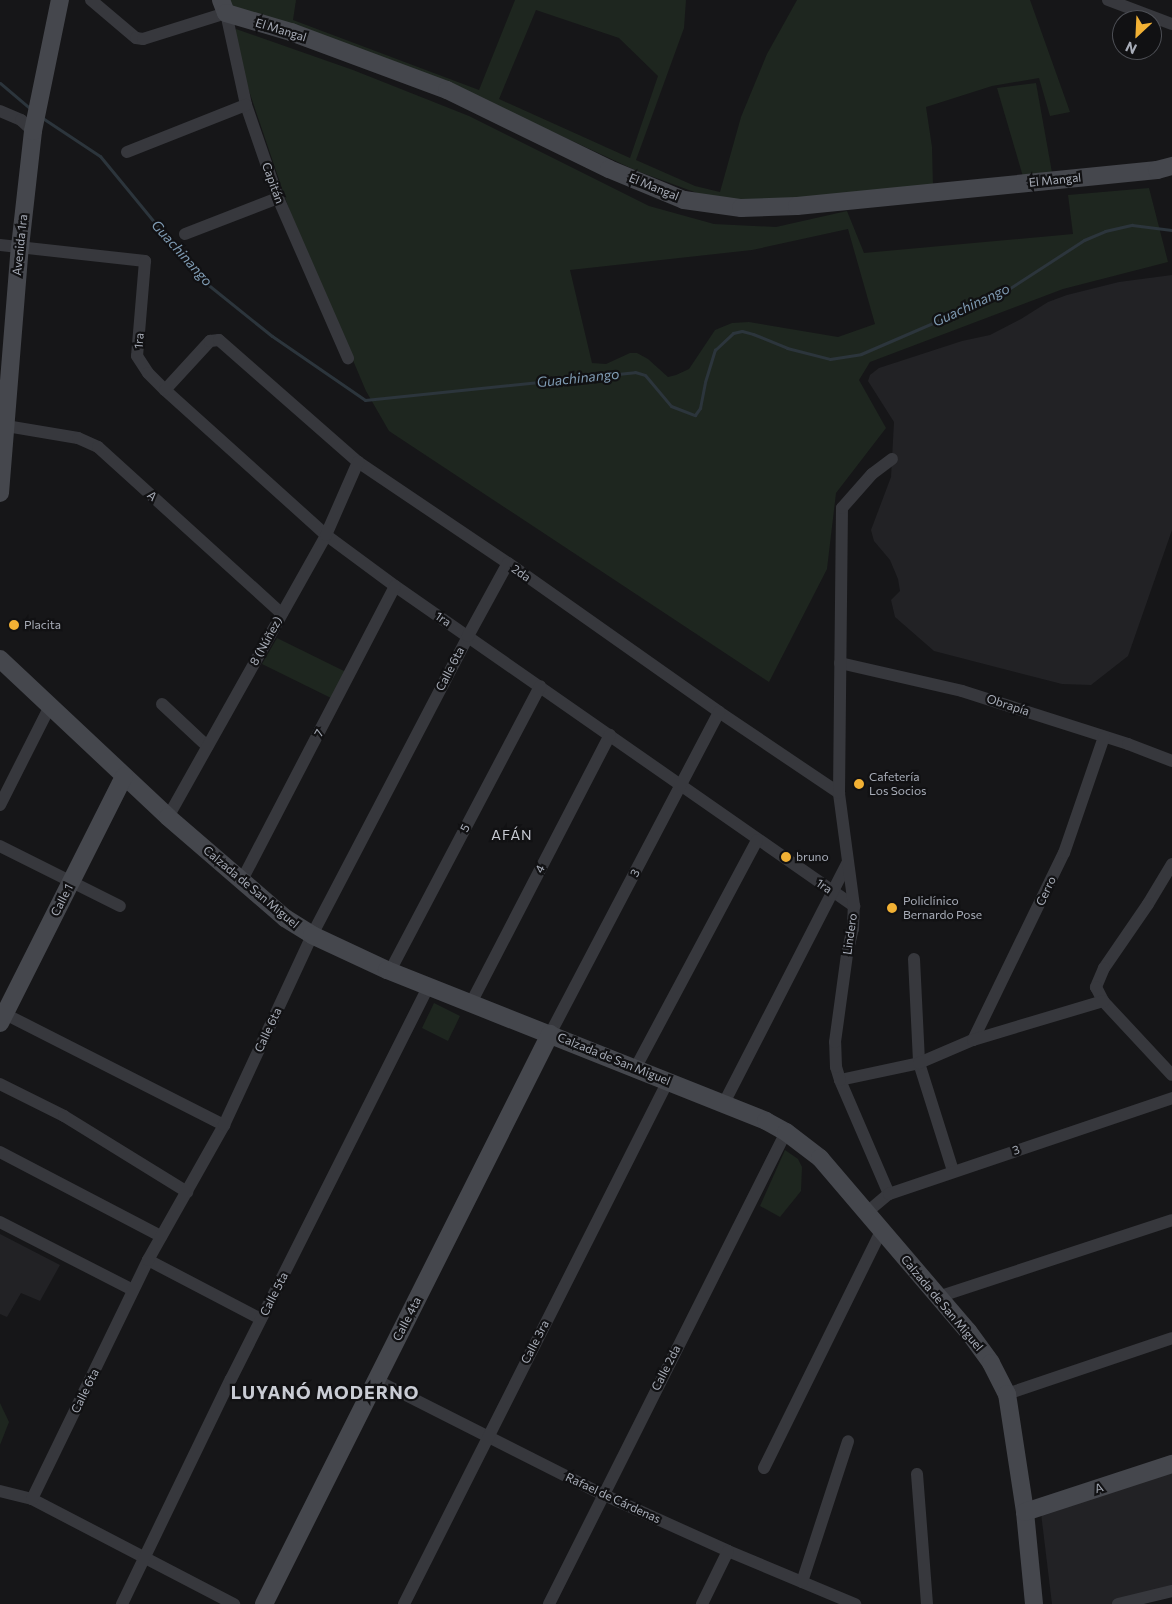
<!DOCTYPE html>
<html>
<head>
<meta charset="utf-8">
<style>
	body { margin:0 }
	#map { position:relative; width:1172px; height:1604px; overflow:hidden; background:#161618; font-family:Commissioner,sans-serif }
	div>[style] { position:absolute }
	.built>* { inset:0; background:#222225 }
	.green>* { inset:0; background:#1e261f }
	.stream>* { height:3px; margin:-1.5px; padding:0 1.5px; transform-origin:1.5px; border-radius:1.5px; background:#2c353c }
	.street>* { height:12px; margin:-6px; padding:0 6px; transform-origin:6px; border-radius:6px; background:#37383d }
	.secondary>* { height:18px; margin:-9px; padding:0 9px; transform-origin:9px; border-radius:9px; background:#45474d }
	.dots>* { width:14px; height:14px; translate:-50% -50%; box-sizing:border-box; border:2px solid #111113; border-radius:50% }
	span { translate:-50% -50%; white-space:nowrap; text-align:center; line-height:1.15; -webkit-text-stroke:4.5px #111113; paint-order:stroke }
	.street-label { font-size:12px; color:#a8adb8 }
	.poi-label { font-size:12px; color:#a8adb8 }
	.left { translate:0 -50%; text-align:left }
	.water-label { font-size:14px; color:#7f9bb3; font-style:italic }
	.neighbourhood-label { font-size:14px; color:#c9ccd4; letter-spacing:1px }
	.district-label { font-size:18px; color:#c9ccd4; font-weight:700; letter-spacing:1px }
	.north { position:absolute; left:1112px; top:10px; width:50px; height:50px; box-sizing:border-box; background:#111113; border:1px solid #4d4f55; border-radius:50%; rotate:205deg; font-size:14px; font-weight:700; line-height:20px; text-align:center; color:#a8adb8 }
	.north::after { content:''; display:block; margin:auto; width:18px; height:22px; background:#f2b134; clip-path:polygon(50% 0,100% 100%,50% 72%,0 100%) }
</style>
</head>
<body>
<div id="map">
	<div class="built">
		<div style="clip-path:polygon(1172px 275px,1172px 530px,1128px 656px,1091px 685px,1062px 684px,934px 651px,895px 617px,891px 600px,900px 591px,898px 579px,890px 560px,874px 541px,871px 530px,891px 477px,894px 422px,868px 381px,870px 375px,879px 368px,962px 341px,990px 335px,1021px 319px,1048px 302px,1067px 295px,1119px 282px)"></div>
		<div style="clip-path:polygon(0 1234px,60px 1265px,40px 1301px,21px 1293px,7px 1317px,0 1314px)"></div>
		<div style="clip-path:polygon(1172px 1470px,1172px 1594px,1119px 1604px,1052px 1604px,1041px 1513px)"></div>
	</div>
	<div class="green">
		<div style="clip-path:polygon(evenodd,229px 0,296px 0,293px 20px,479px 90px,515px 0,686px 0,684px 28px,636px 160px,695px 186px,720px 192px,741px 117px,767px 54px,797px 0,1030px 0,1070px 112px,1050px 116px,1039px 78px,992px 86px,926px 107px,932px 147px,933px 186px,795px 206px,716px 200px,637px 171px,445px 82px,231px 8px,229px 0,536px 10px,619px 38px,658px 76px,630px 158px,499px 99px,536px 10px)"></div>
		<div style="clip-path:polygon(evenodd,236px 29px,353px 70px,469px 116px,649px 206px,714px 224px,776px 227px,847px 211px,864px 253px,1073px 234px,1068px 195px,1149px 188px,1168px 262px,1063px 289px,870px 362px,859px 380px,886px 428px,836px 493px,827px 569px,769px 682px,389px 431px,366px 391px,290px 212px,246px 82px,234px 34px,236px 29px,848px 229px,875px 324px,838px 337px,749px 322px,732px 323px,715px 330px,689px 369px,676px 375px,668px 377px,648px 359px,637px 353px,630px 353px,606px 364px,592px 363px,570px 270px,752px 250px,848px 229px)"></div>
		<div style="clip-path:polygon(1036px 83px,1053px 178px,1024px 180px,997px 88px)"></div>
		<div style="clip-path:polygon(277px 638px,346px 672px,333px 699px,262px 664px)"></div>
		<div style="clip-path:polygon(434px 1003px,460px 1016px,448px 1041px,422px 1028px)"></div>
		<div style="clip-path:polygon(785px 1150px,798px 1159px,802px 1167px,801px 1191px,780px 1217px,760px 1206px)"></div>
		<div style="clip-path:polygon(0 1403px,9px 1422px,0 1445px)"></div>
	</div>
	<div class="stream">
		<div style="left:0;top:83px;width:42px;rotate:40.2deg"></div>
		<div style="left:41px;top:117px;width:71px;rotate:33.5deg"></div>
		<div style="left:100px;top:156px;width:159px;rotate:50.6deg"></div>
		<div style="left:201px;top:279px;width:91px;rotate:38.8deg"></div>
		<div style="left:272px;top:336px;width:113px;rotate:34.5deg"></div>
		<div style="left:365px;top:400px;width:271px;rotate:-5.9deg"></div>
		<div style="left:635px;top:372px;width:10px;rotate:17deg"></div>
		<div style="left:645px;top:375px;width:40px;rotate:50deg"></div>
		<div style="left:671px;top:406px;width:26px;rotate:21deg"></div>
		<div style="left:695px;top:415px;width:9px;rotate:-54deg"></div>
		<div style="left:700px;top:408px;width:26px;rotate:-79deg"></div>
		<div style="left:705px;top:382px;width:34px;rotate:-73deg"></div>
		<div style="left:715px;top:350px;width:25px;rotate:-43deg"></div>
		<div style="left:733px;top:333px;width:9px;rotate:-13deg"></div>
		<div style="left:742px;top:331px;width:11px;rotate:15deg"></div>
		<div style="left:753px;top:334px;width:37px;rotate:22deg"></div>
		<div style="left:787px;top:348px;width:44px;rotate:14.3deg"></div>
		<div style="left:830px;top:359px;width:31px;rotate:-9deg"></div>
		<div style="left:861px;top:354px;width:156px;rotate:-23.4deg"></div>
		<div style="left:1004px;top:292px;width:95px;rotate:-33deg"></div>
		<div style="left:1084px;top:240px;width:23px;rotate:-23deg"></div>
		<div style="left:1105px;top:231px;width:28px;rotate:-13deg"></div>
		<div style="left:1132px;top:225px;width:40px;rotate:7.1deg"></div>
	</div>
	<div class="street">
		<div style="left:91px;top:0;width:59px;rotate:40.2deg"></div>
		<div style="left:136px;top:38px;width:7px;rotate:8deg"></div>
		<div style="left:143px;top:39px;width:87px;rotate:-17.4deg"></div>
		<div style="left:226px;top:13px;width:94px;rotate:77.7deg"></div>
		<div style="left:246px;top:105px;width:98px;rotate:71deg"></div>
		<div style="left:278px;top:198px;width:175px;rotate:66.4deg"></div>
		<div style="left:1108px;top:0;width:68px;rotate:20.6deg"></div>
		<div style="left:0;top:111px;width:23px;rotate:23deg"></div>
		<div style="left:21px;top:120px;width:16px;rotate:43deg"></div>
		<div style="left:127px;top:152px;width:128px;rotate:-21.6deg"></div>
		<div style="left:185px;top:234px;width:100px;rotate:-21.2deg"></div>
		<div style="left:0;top:245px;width:146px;rotate:6.3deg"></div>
		<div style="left:145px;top:261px;width:95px;rotate:94.8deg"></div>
		<div style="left:137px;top:356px;width:20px;rotate:57deg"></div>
		<div style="left:148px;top:373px;width:24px;rotate:45deg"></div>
		<div style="left:165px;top:390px;width:217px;rotate:42deg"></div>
		<div style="left:326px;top:535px;width:86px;rotate:36.5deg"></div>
		<div style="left:395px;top:586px;width:560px;rotate:34.88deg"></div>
		<div style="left:165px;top:390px;width:67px;rotate:-47.4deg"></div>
		<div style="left:210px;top:341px;width:9px;rotate:-6deg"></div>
		<div style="left:219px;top:340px;width:185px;rotate:41.3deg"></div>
		<div style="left:358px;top:462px;width:181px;rotate:34deg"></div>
		<div style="left:508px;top:563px;width:258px;rotate:35.2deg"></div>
		<div style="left:719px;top:712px;width:145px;rotate:34deg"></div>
		<div style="left:0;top:425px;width:79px;rotate:9.5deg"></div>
		<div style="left:78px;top:438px;width:22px;rotate:24deg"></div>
		<div style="left:98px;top:447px;width:248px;rotate:42.2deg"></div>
		<div style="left:840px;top:663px;width:125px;rotate:12.9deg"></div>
		<div style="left:962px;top:691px;width:174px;rotate:17.7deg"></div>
		<div style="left:1128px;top:744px;width:47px;rotate:21.1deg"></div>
		<div style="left:162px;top:704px;width:62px;rotate:43deg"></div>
		<div style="left:0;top:805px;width:111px;rotate:-63.2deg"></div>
		<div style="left:168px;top:817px;width:323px;rotate:-60.7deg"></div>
		<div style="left:326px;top:535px;width:80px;rotate:-66.3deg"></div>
		<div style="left:0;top:846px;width:134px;rotate:26.6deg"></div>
		<div style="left:1172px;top:864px;width:47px;rotate:121deg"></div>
		<div style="left:1148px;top:904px;width:78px;rotate:124.5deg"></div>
		<div style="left:1104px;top:968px;width:21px;rotate:113deg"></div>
		<div style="left:1096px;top:987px;width:16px;rotate:63deg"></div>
		<div style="left:1103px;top:1001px;width:101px;rotate:47deg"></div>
		<div style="left:242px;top:880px;width:331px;rotate:-62.5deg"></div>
		<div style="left:914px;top:959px;width:104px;rotate:87.2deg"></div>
		<div style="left:919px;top:1063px;width:113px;rotate:72.5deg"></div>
		<div style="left:390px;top:971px;width:322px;rotate:-62.2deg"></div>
		<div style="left:471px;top:1003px;width:302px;rotate:-62.6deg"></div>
		<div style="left:5px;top:1014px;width:246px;rotate:26.9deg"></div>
		<div style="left:550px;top:1034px;width:364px;rotate:-62.3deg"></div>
		<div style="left:973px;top:1040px;width:208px;rotate:-64.1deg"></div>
		<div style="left:1064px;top:853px;width:123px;rotate:-71deg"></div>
		<div style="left:636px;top:1067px;width:257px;rotate:-61.9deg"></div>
		<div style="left:840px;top:1080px;width:81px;rotate:-12.1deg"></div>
		<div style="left:919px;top:1063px;width:59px;rotate:-23.1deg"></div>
		<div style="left:973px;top:1040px;width:136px;rotate:-16.7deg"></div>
		<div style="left:0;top:1084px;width:72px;rotate:26.6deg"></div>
		<div style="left:64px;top:1116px;width:145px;rotate:31.7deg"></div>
		<div style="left:724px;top:1103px;width:269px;rotate:-62.8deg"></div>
		<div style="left:0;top:1152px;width:182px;rotate:27.6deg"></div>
		<div style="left:889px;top:1194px;width:124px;rotate:-113.3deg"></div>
		<div style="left:840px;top:1080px;width:14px;rotate:-107deg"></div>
		<div style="left:836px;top:1067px;width:25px;rotate:-92deg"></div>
		<div style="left:835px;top:1042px;width:89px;rotate:-82.2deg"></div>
		<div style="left:847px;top:954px;width:26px;rotate:-77deg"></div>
		<div style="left:853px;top:929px;width:23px;rotate:-88deg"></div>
		<div style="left:854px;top:906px;width:114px;rotate:-97.6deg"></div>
		<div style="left:839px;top:793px;width:285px;rotate:-89.4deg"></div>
		<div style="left:842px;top:508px;width:45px;rotate:-48.6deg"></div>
		<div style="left:872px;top:474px;width:25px;rotate:-37deg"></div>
		<div style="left:866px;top:1213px;width:30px;rotate:-40deg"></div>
		<div style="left:889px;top:1194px;width:299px;rotate:-18.7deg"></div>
		<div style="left:0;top:1222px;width:149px;rotate:27.1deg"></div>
		<div style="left:148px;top:1260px;width:127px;rotate:27.6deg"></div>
		<div style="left:938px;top:1297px;width:246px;rotate:-18.2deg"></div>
		<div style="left:376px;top:1380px;width:253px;rotate:26.8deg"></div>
		<div style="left:602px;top:1494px;width:138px;rotate:24.3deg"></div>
		<div style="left:728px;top:1551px;width:138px;rotate:22.7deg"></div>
		<div style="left:1007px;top:1394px;width:174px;rotate:-18.7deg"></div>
		<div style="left:764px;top:1468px;width:264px;rotate:-63.7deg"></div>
		<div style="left:917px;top:1474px;width:130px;rotate:85.6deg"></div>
		<div style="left:0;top:1491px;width:33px;rotate:14deg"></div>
		<div style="left:32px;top:1499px;width:228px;rotate:27.5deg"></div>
		<div style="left:32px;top:1499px;width:266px;rotate:-64.1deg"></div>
		<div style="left:148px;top:1260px;width:155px;rotate:-60.6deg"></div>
		<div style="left:224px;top:1125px;width:209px;rotate:-65.1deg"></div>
		<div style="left:312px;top:935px;width:337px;rotate:-62.4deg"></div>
		<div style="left:468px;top:636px;width:83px;rotate:-61.3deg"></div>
		<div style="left:802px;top:1582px;width:148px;rotate:-71.9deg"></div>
		<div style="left:122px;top:1604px;width:250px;rotate:-64.2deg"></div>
		<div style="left:231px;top:1379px;width:440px;rotate:-63.3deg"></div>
		<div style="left:404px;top:1604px;width:586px;rotate:-63.22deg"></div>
		<div style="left:549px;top:1604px;width:528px;rotate:-63.34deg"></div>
		<div style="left:702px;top:1604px;width:59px;rotate:-63.9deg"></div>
		<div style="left:1118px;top:1604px;width:56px;rotate:-13.5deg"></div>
	</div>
	<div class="secondary">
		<div style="left:221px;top:0;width:14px;rotate:69deg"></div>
		<div style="left:226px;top:13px;width:68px;rotate:16.3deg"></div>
		<div style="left:291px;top:32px;width:166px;rotate:20.4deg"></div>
		<div style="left:447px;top:90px;width:180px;rotate:26deg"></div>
		<div style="left:609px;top:169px;width:81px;rotate:22.5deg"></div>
		<div style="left:684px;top:200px;width:58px;rotate:8deg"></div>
		<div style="left:741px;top:208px;width:56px;rotate:-2deg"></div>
		<div style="left:797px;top:206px;width:362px;rotate:-5.7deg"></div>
		<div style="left:1157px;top:170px;width:16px;rotate:-15deg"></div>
		<div style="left:0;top:493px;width:247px;rotate:-85.4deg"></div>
		<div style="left:20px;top:247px;width:117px;rotate:-83.6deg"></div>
		<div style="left:33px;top:131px;width:134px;rotate:-78.4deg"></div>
		<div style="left:0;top:659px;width:231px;rotate:43.2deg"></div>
		<div style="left:168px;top:817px;width:155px;rotate:40.8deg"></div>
		<div style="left:285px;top:918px;width:32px;rotate:32deg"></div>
		<div style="left:312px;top:935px;width:83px;rotate:25deg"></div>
		<div style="left:387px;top:970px;width:408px;rotate:21.7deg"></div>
		<div style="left:766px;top:1121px;width:23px;rotate:29deg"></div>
		<div style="left:786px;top:1132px;width:43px;rotate:37.4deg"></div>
		<div style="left:820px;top:1158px;width:228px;rotate:49.5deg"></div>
		<div style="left:968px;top:1331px;width:39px;rotate:54deg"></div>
		<div style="left:991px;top:1363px;width:35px;rotate:63deg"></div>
		<div style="left:1007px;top:1394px;width:119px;rotate:81.3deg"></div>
		<div style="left:1025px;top:1512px;width:92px;rotate:84.4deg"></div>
		<div style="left:0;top:1023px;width:276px;rotate:-63.3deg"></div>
		<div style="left:1025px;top:1512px;width:155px;rotate:-18.1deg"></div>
		<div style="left:264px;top:1604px;width:638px;rotate:-63.35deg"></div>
	</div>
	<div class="dots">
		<div style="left:14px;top:625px;background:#f2b134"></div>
		<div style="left:859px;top:784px;background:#f2b134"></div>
		<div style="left:786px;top:857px;background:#f2b134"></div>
		<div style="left:892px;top:908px;background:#f2b134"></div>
	</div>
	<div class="street-label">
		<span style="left:281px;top:30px;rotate:17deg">El Mangal</span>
		<span style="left:1055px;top:180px;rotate:-6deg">El Mangal</span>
		<span style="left:273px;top:183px;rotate:70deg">Capitán</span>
		<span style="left:654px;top:187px;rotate:22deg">El Mangal</span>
		<span style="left:20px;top:245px;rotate:-84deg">Avenida 1ra</span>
		<span style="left:139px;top:341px;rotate:-85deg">1ra</span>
		<span style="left:152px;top:496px;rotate:42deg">A</span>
		<span style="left:521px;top:573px;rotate:35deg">2da</span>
		<span style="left:443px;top:619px;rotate:34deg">1ra</span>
		<span style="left:266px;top:641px;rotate:-61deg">8 (Núñez)</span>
		<span style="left:450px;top:669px;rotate:-63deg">Calle 6ta</span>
		<span style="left:1008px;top:705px;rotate:18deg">Obrapía</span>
		<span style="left:319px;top:733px;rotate:-62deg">7</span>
		<span style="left:465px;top:828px;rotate:-62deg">5</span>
		<span style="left:540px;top:869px;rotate:-63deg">4</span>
		<span style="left:635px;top:873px;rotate:-62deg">3</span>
		<span style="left:824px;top:886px;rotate:34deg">1ra</span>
		<span style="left:251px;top:887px;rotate:40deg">Calzada de San Miguel</span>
		<span style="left:1046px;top:891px;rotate:-65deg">Cerro</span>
		<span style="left:62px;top:900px;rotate:-63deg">Calle 1</span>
		<span style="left:850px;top:934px;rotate:-82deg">Lindero</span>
		<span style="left:268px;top:1030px;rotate:-65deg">Calle 6ta</span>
		<span style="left:614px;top:1059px;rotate:22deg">Calzada de San Miguel</span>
		<span style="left:1016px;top:1150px;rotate:-18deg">3</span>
		<span style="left:274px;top:1294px;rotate:-63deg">Calle 5ta</span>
		<span style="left:942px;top:1303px;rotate:50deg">Calzada de San Miguel</span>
		<span style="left:407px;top:1319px;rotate:-63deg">Calle 4ta</span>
		<span style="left:535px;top:1342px;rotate:-63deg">Calle 3ra</span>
		<span style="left:666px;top:1368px;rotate:-63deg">Calle 2da</span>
		<span style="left:85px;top:1391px;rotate:-64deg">Calle 6ta</span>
		<span style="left:1099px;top:1488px;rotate:-18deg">A</span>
		<span style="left:613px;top:1498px;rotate:25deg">Rafael de Cárdenas</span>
	</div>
	<div class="poi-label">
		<span class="left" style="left:24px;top:625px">Placita</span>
		<span class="left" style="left:869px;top:784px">Cafetería<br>Los Socios</span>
		<span class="left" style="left:796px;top:857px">bruno</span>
		<span class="left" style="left:903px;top:908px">Policlínico<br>Bernardo Pose</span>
	</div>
	<div class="water-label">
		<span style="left:182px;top:253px;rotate:48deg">Guachinango</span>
		<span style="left:971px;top:305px;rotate:-25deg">Guachinango</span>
		<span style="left:578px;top:378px;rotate:-6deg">Guachinango</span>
	</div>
	<div class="neighbourhood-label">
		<span style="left:512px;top:835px">AFÁN</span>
	</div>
	<div class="district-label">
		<span style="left:325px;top:1392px">LUYANÓ MODERNO</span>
	</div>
	<div class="north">N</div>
</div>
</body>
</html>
